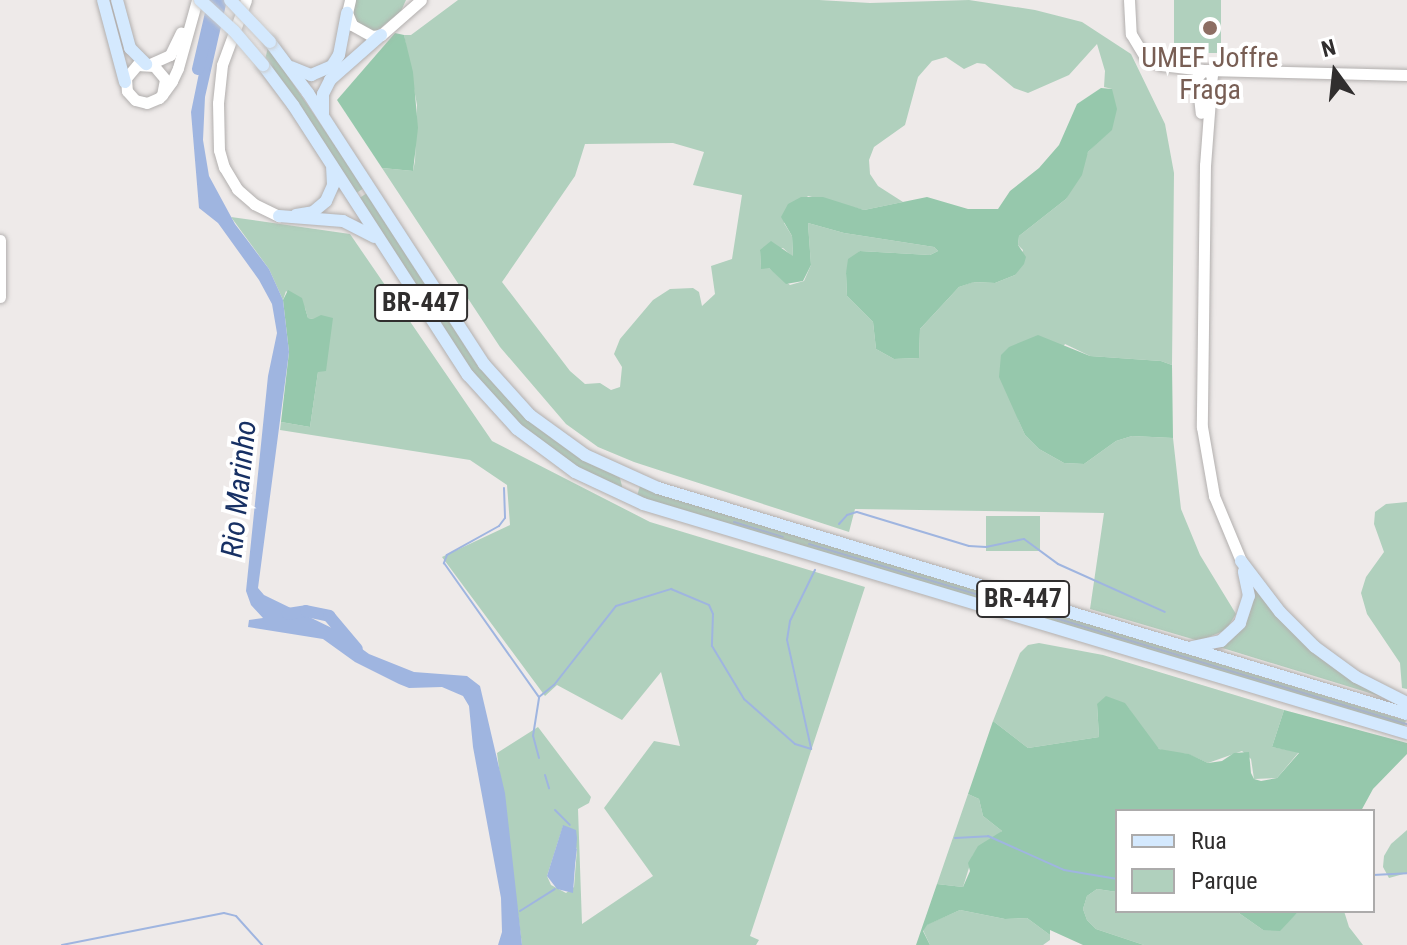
<!DOCTYPE html>
<style>
body{margin:0}
#map{position:relative;width:1407px;height:945px;overflow:hidden;background:#eeeae9;font-family:"Roboto Condensed",sans-serif}
div>[style]{position:absolute}
.green>*{inset:0;background:#b0d0bd;transform-origin:0 0}
.forest>*{inset:0;background:#96c8ac}
.water>*{inset:0;background:#9fb5e0}
.stream>*{height:2px;margin:-1px;padding:0 1px;transform-origin:1px;border-radius:1px;background:#9fb5e0}
.river>*{height:12px;margin:-6px;padding:0 6px;transform-origin:6px;border-radius:6px;background:#9fb5e0}
.roads{filter:drop-shadow(0 0 2px #b2afae) drop-shadow(0 0 2px #b2afae)}
.secondary>*{height:11px;margin:-5.5px;padding:0 5.5px;transform-origin:5.5px;border-radius:5.5px;background:#fff}
.primary>*{height:12px;margin:-6px;padding:0 6px;transform-origin:6px;border-radius:6px;background:#d4e9fe}
.bridges{filter:drop-shadow(0 0 2px #c9c9c9) drop-shadow(0 0 2px #c9c9c9)}
.primary-bridge>*{height:12px;margin:-6px;padding:0 6px;transform-origin:6px;border-radius:6px;background:#d4e9fe}
.dots>*{width:22px;height:22px;translate:-50% -50%;box-sizing:border-box;border:4px solid #fff;border-radius:50%}
span{translate:-50% -50%;white-space:nowrap;text-align:center;line-height:1.15;-webkit-text-stroke:8px #fff;paint-order:stroke}
.shield-label span{padding:2px 6px;background:#fff;border:2px solid;border-radius:6px;-webkit-text-stroke-width:0}
.shield-label{font-size:26px;color:#302e2e;font-weight:700}
.education-label{font-size:28px;color:#785e54}
.water-label{font-size:30px;color:#173064;font-style:italic}
.legend{position:absolute;left:1115px;top:809px;width:260px;height:104px;box-sizing:border-box;background:#fff;border:2px solid #acabab;margin:0;padding:10px 14px;list-style:none;font-size:24px;color:#302e2e}
.legend li{display:flex;align-items:center;gap:16px;height:40px}
.legend b{width:40px;border:2px solid #acabab}
.north{position:absolute;left:1295px;top:32px;width:80px;height:80px;-webkit-text-stroke:6px #fff;paint-order:stroke;rotate:345deg;font-size:22px;font-weight:700;line-height:32px;text-align:center;color:#302e2e}
.north::after{content:'';display:block;margin:auto;width:28px;height:36px;background:#302e2e;clip-path:polygon(50% 0,100% 100%,50% 72%,0 100%)}
</style>
<div id="map">
<div class="green">
<div style="clip-path:polygon(355px 0,406px 0,401px 11px,377px 31px,362px 31px,352px 15px)"></div>
<div style="clip-path:polygon(evenodd,458px 0,819px 0,870px 3px,969px 0,1035px 10px,1082px 22px,1131px 54px,1165px 124px,1174px 173px,1172px 365px,1161px 361px,1090px 356px,1065px 344px,1018px 419px,1025px 435px,1039px 449px,1064px 463px,1084px 464px,1116px 441px,1132px 436px,1173px 438px,1181px 509px,1200px 555px,1236px 614px,1226px 630px,1199px 641px,1090px 609px,1104px 513px,855px 509px,849px 532px,634px 462px,598px 447px,566px 424px,500px 347px,382px 168px,413px 171px,415px 161px,417px 105px,404px 35px,411px 35px,458px 0,1097px 44px,1105px 71px,1104px 87px,1112px 89px,1112px 129px,1088px 152px,1066px 199px,1019px 236px,1018px 245px,1023px 250px,1015px 275px,995px 283px,973px 282px,959px 287px,920px 329px,919px 358px,894px 359px,876px 349px,873px 322px,847px 296px,846px 273px,860px 251px,930px 255px,938px 251px,934px 247px,844px 233px,808px 223px,811px 265px,804px 281px,790px 285px,769px 268px,761px 268px,760px 250px,783px 248px,793px 257px,792px 236px,784px 223px,808px 196px,864px 210px,903px 202px,878px 186px,870px 174px,869px 160px,874px 147px,905px 125px,918px 77px,932px 61px,946px 57px,964px 69px,977px 63px,985px 64px,1014px 88px,1028px 93px,1069px 75px,1097px 44px,458px 0,673px 143px,704px 152px,693px 185px,742px 195px,732px 259px,711px 266px,715px 294px,702px 306px,699px 292px,693px 288px,670px 289px,653px 300px,620px 339px,614px 354px,622px 367px,620px 387px,611px 390px,600px 383px,585px 384px,570px 371px,502px 282px,575px 176px,585px 144px,673px 143px)"></div>
<div style="left:1174px;top:0;width:47px;height:53px"></div>
<div style="clip-path:polygon(268px 47px,364px 188px,355px 194px,265px 60px)"></div>
<div style="clip-path:polygon(367px 193px,491px 380px,554px 440px,620px 478px,623px 490px,578px 468px,520px 425px,472px 373px,358px 199px)"></div>
<div style="clip-path:polygon(evenodd,231px 217px,350px 234px,492px 441px,650px 522px,865px 587px,750px 936px,759px 940px,756px 945px,522px 945px,497px 753px,538px 727px,591px 797px,589px 803px,578px 809px,582px 924px,653px 876px,604px 808px,654px 741px,680px 746px,661px 672px,622px 720px,557px 685px,545px 696px,442px 557px,510px 525px,507px 485px,470px 460px,280px 430px,281px 422px,310px 427px,318px 372px,313px 319px,308px 318px,305px 308px,286px 291px,283px 300px,269px 269px,231px 217px,563px 826px,577px 849px,574px 887px,566px 893px,551px 885px,547px 876px,563px 826px)"></div>
<div style="left:640px;top:486px;width:405px;height:13px;rotate:17deg"></div>
<div style="clip-path:polygon(1407px 502px,1407px 689px,1402px 688px,1400px 663px,1367px 614px,1361px 593px,1366px 577px,1384px 552px,1374px 524px,1375px 512px,1386px 504px)"></div>
<div style="left:986px;top:516px;width:54px;height:35px"></div>
<div style="clip-path:polygon(1252px 582px,1313px 652px,1350px 679px,1386px 698px,1216px 646px,1229px 639px)"></div>
<div style="left:1031px;top:606px;width:392px;height:10px;rotate:17deg"></div>
<div style="clip-path:polygon(1039px 643px,1103px 655px,1284px 710px,1272px 747px,1299px 752px,1277px 778px,1254px 779px,1251px 759px,1242px 751px,1208px 763px,1188px 754px,1166px 752px,1153px 746px,1129px 709px,1097px 704px,1099px 737px,1028px 748px,993px 721px,1020px 653px,1028px 645px)"></div>
<div style="clip-path:polygon(968px 794px,979px 799px,983px 816px,1002px 831px,973px 855px,963px 887px,937px 884px)"></div>
<div style="clip-path:polygon(1407px 830px,1407px 873px,1389px 878px,1383px 867px,1384px 856px,1391px 844px)"></div>
<div style="clip-path:polygon(1097px 889px,1117px 892px,1117px 911px,1236px 911px,1263px 930px,1279px 930px,1299px 911px,1344px 911px,1349px 927px,1363px 945px,1144px 945px,1096px 929px,1087px 920px,1083px 909px,1087px 896px)"></div>
<div style="clip-path:polygon(960px 910px,1005px 919px,1027px 918px,1050px 935px,1050px 940px,1043px 945px,930px 945px,923px 930px,926px 925px)"></div>
</div>
<div class="forest">
<div style="clip-path:polygon(395px 33px,404px 35px,413px 72px,418px 128px,413px 171px,382px 168px,337px 100px)"></div>
<div style="clip-path:polygon(1101px 88px,1112px 89px,1117px 109px,1112px 130px,1088px 152px,1082px 175px,1066px 199px,1019px 236px,1018px 245px,1026px 257px,1024px 264px,1015px 275px,995px 283px,974px 282px,959px 287px,920px 329px,919px 358px,894px 359px,876px 349px,873px 322px,847px 296px,846px 273px,848px 259px,860px 251px,930px 255px,938px 251px,934px 247px,844px 233px,808px 223px,811px 265px,803px 281px,786px 284px,769px 268px,761px 269px,760px 250px,771px 241px,793px 256px,792px 236px,781px 217px,788px 204px,801px 197px,823px 197px,864px 210px,927px 197px,968px 209px,998px 209px,1010px 191px,1039px 168px,1059px 145px,1077px 104px)"></div>
<div style="clip-path:polygon(288px 290px,302px 298px,308px 318px,313px 319px,321px 315px,333px 318px,326px 371px,318px 372px,310px 427px,281px 422px,289px 352px,283px 300px)"></div>
<div style="clip-path:polygon(1038px 335px,1090px 356px,1161px 361px,1172px 365px,1173px 438px,1132px 436px,1116px 441px,1084px 464px,1064px 463px,1039px 449px,1025px 435px,999px 377px,1001px 355px,1009px 347px)"></div>
<div style="clip-path:polygon(1106px 696px,1125px 703px,1159px 749px,1189px 754px,1208px 763px,1222px 761px,1234px 753px,1249px 752px,1251px 773px,1254px 779px,1261px 781px,1277px 778px,1299px 753px,1272px 747px,1284px 710px,1407px 743px,1407px 754px,1373px 789px,1361px 811px,1117px 811px,1117px 892px,1097px 889px,1087px 896px,1083px 909px,1087px 920px,1096px 929px,1144px 945px,1083px 945px,1050px 930px,1050px 935px,1027px 918px,1005px 919px,960px 910px,927px 925px,923px 931px,930px 945px,916px 945px,937px 884px,963px 887px,970px 871px,968px 863px,978px 846px,1002px 831px,983px 816px,979px 799px,968px 794px,993px 721px,1028px 748px,1099px 737px,1097px 704px)"></div>
<div style="clip-path:polygon(1236px 911px,1299px 911px,1280px 931px,1263px 930px)"></div>
</div>
<div class="water">
<div style="clip-path:polygon(214px 0,227px 0,205px 97px,203px 140px,209px 176px,235px 224px,269px 269px,283px 300px,289px 352px,258px 588px,264px 595px,336px 630px,369px 654px,414px 672px,467px 676px,480px 686px,505px 793px,522px 945px,498px 945px,502px 932px,501px 898px,473px 747px,469px 706px,463px 696px,442px 687px,409px 688px,399px 684px,355px 662px,323px 639px,248px 627px,249px 620px,263px 618px,251px 605px,246px 591px,268px 376px,277px 333px,272px 304px,259px 280px,218px 223px,199px 208px,191px 112px)"></div>
<div style="clip-path:polygon(563px 825px,576px 830px,577px 838px,573px 893px,557px 889px,547px 876px)"></div>
</div>
<div class="stream">
<div style="left:504px;top:488px;width:30px;rotate:88deg"></div>
<div style="left:505px;top:518px;width:10px;rotate:127deg"></div>
<div style="left:499px;top:526px;width:60px;rotate:150.9deg"></div>
<div style="left:447px;top:555px;width:9px;rotate:111deg"></div>
<div style="left:444px;top:563px;width:164px;rotate:54.7deg"></div>
<div style="left:734px;top:522px;width:51px;rotate:17deg"></div>
<div style="left:839px;top:524px;width:12px;rotate:-48deg"></div>
<div style="left:847px;top:515px;width:10px;rotate:-17deg"></div>
<div style="left:857px;top:512px;width:117px;rotate:16.9deg"></div>
<div style="left:969px;top:546px;width:17px;rotate:3deg"></div>
<div style="left:986px;top:547px;width:39px;rotate:-12deg"></div>
<div style="left:1024px;top:539px;width:42px;rotate:36.3deg"></div>
<div style="left:1058px;top:564px;width:117px;rotate:24.2deg"></div>
<div style="left:809px;top:544px;width:223px;rotate:16.7deg"></div>
<div style="left:1032px;top:611px;width:392px;rotate:16.8deg"></div>
<div style="left:811px;top:748px;width:111px;rotate:-102.5deg"></div>
<div style="left:787px;top:640px;width:19px;rotate:-81deg"></div>
<div style="left:790px;top:621px;width:57px;rotate:-63.9deg"></div>
<div style="left:539px;top:758px;width:23px;rotate:-105deg"></div>
<div style="left:533px;top:736px;width:39px;rotate:-81deg"></div>
<div style="left:539px;top:697px;width:19px;rotate:-39deg"></div>
<div style="left:554px;top:685px;width:100px;rotate:-51.9deg"></div>
<div style="left:616px;top:606px;width:58px;rotate:-17.2deg"></div>
<div style="left:671px;top:589px;width:41px;rotate:22.8deg"></div>
<div style="left:709px;top:605px;width:10px;rotate:66deg"></div>
<div style="left:713px;top:614px;width:32px;rotate:92deg"></div>
<div style="left:712px;top:646px;width:62px;rotate:58.9deg"></div>
<div style="left:744px;top:699px;width:68px;rotate:41.4deg"></div>
<div style="left:795px;top:744px;width:17px;rotate:17deg"></div>
<div style="left:545px;top:775px;width:14px;rotate:73deg"></div>
<div style="left:555px;top:810px;width:21px;rotate:45deg"></div>
<div style="left:955px;top:838px;width:33px;rotate:-3deg"></div>
<div style="left:988px;top:836px;width:83px;rotate:24.1deg"></div>
<div style="left:1064px;top:870px;width:54px;rotate:9.6deg"></div>
<div style="left:573px;top:870px;width:21px;rotate:-82deg"></div>
<div style="left:1373px;top:875px;width:34px;rotate:-3deg"></div>
<div style="left:520px;top:911px;width:41px;rotate:-32.2deg"></div>
<div style="left:62px;top:945px;width:165px;rotate:-11.2deg"></div>
<div style="left:224px;top:913px;width:12px;rotate:14deg"></div>
<div style="left:236px;top:916px;width:39px;rotate:48deg"></div>
</div>
<div class="river">
<div style="left:198px;top:69px;width:71px;rotate:-76.9deg"></div>
<div style="left:288px;top:614px;width:18px;rotate:-9deg"></div>
<div style="left:306px;top:611px;width:24px;rotate:12deg"></div>
<div style="left:329px;top:616px;width:43px;rotate:49.7deg"></div>
</div>
<div class="roads">
<div class="secondary">
<div style="left:246px;top:0;width:69px;rotate:110.3deg"></div>
<div style="left:222px;top:65px;width:38px;rotate:96deg"></div>
<div style="left:218px;top:103px;width:47px;rotate:88.8deg"></div>
<div style="left:219px;top:150px;width:18px;rotate:74deg"></div>
<div style="left:224px;top:167px;width:26px;rotate:59deg"></div>
<div style="left:237px;top:189px;width:23px;rotate:41deg"></div>
<div style="left:254px;top:204px;width:28px;rotate:26deg"></div>
<div style="left:350px;top:0;width:13px;rotate:103deg"></div>
<div style="left:347px;top:13px;width:13px;rotate:67deg"></div>
<div style="left:352px;top:25px;width:23px;rotate:29deg"></div>
<div style="left:372px;top:36px;width:9px;rotate:-6deg"></div>
<div style="left:381px;top:35px;width:53px;rotate:-41.2deg"></div>
<div style="left:1129px;top:0;width:34px;rotate:87deg"></div>
<div style="left:1131px;top:34px;width:26px;rotate:59deg"></div>
<div style="left:1144px;top:56px;width:19px;rotate:28deg"></div>
<div style="left:1161px;top:65px;width:43px;rotate:6.6deg"></div>
<div style="left:150px;top:64px;width:22px;rotate:-24deg"></div>
<div style="left:170px;top:55px;width:25px;rotate:-64deg"></div>
<div style="left:1207px;top:70px;width:200px;rotate:1.4deg"></div>
<div style="left:1198px;top:84px;width:13px;rotate:9deg"></div>
<div style="left:1211px;top:86px;width:12px;rotate:-85deg"></div>
<div style="left:1212px;top:74px;width:9px;rotate:-153deg"></div>
<div style="left:1204px;top:70px;width:10px;rotate:135deg"></div>
<div style="left:1197px;top:77px;width:36px;rotate:84deg"></div>
<div style="left:1211px;top:86px;width:79px;rotate:94.3deg"></div>
<div style="left:1205px;top:165px;width:262px;rotate:90.7deg"></div>
<div style="left:1202px;top:427px;width:70px;rotate:80.1deg"></div>
<div style="left:1214px;top:496px;width:70px;rotate:67.4deg"></div>
<div style="left:162px;top:95px;width:16px;rotate:-79deg"></div>
<div style="left:165px;top:79px;width:17px;rotate:-130deg"></div>
<div style="left:154px;top:66px;width:17px;rotate:-177deg"></div>
<div style="left:137px;top:65px;width:17px;rotate:130deg"></div>
<div style="left:126px;top:78px;width:13px;rotate:86deg"></div>
<div style="left:127px;top:91px;width:12px;rotate:48deg"></div>
<div style="left:135px;top:100px;width:12px;rotate:14deg"></div>
<div style="left:147px;top:103px;width:13px;rotate:-23deg"></div>
<div style="left:159px;top:98px;width:4px;rotate:-45deg"></div>
<div style="left:162px;top:95px;width:17px;rotate:-54deg"></div>
<div style="left:172px;top:81px;width:14px;rotate:-65deg"></div>
<div style="left:178px;top:68px;width:71px;rotate:-74.4deg"></div>
<div style="left:0;top:240px;width:57px;rotate:90deg"></div>
</div>
<div class="primary">
<div style="left:103px;top:0;width:85px;rotate:75deg"></div>
<div style="left:117px;top:0;width:50px;rotate:74.8deg"></div>
<div style="left:130px;top:48px;width:23px;rotate:45deg"></div>
<div style="left:270px;top:42px;width:64px;rotate:53.3deg"></div>
<div style="left:308px;top:93px;width:323px;rotate:57deg"></div>
<div style="left:484px;top:364px;width:69px;rotate:48deg"></div>
<div style="left:530px;top:415px;width:68px;rotate:36deg"></div>
<div style="left:585px;top:455px;width:80px;rotate:24.3deg"></div>
<div style="left:658px;top:488px;width:782px;rotate:16.79deg"></div>
<div style="left:263px;top:65px;width:50px;rotate:53.1deg"></div>
<div style="left:293px;top:105px;width:322px;rotate:57.1deg"></div>
<div style="left:468px;top:375px;width:73px;rotate:47.8deg"></div>
<div style="left:517px;top:429px;width:72px;rotate:36.6deg"></div>
<div style="left:575px;top:472px;width:75px;rotate:25.2deg"></div>
<div style="left:643px;top:504px;width:798px;rotate:16.69deg"></div>
<div style="left:291px;top:67px;width:22px;rotate:22deg"></div>
<div style="left:311px;top:75px;width:23px;rotate:-23deg"></div>
<div style="left:332px;top:66px;width:13px;rotate:-58deg"></div>
<div style="left:339px;top:55px;width:43px;rotate:-79.2deg"></div>
<div style="left:323px;top:114px;width:20px;rotate:-90deg"></div>
<div style="left:323px;top:94px;width:16px;rotate:-63deg"></div>
<div style="left:330px;top:80px;width:68px;rotate:-41.4deg"></div>
<div style="left:296px;top:215px;width:17px;rotate:-10deg"></div>
<div style="left:313px;top:212px;width:17px;rotate:-40deg"></div>
<div style="left:326px;top:201px;width:17px;rotate:-66deg"></div>
<div style="left:333px;top:185px;width:17px;rotate:-93deg"></div>
<div style="left:279px;top:216px;width:64px;rotate:4.5deg"></div>
<div style="left:343px;top:221px;width:35px;rotate:27deg"></div>
<div style="left:1241px;top:561px;width:64px;rotate:52.6deg"></div>
<div style="left:1280px;top:612px;width:49px;rotate:45deg"></div>
<div style="left:1315px;top:647px;width:51px;rotate:36.2deg"></div>
<div style="left:1356px;top:677px;width:57px;rotate:27deg"></div>
<div style="left:1192px;top:647px;width:30px;rotate:-12deg"></div>
<div style="left:1221px;top:641px;width:26px;rotate:-43deg"></div>
<div style="left:1240px;top:623px;width:28px;rotate:-72deg"></div>
<div style="left:1249px;top:596px;width:25px;rotate:-102deg"></div>
</div>
</div>
<div class="bridges">
<div class="primary-bridge">
<div style="left:200px;top:0;width:46px;rotate:42.4deg"></div>
<div style="left:234px;top:31px;width:45px;rotate:49.5deg"></div>
<div style="left:230px;top:0;width:58px;rotate:46.4deg"></div>
</div>
</div>
<div class="dots">
<div style="left:1210px;top:28px;background:#8d6e63"></div>
</div>
<div class="shield-label">
<span style="left:421px;top:303px">BR-447</span>
<span style="left:1023px;top:599px">BR-447</span>
</div>
<div class="education-label">
<span style="left:1210px;top:74px">UMEF Joffre<br>Fraga</span>
</div>
<div class="water-label">
<span style="left:239px;top:489px;rotate:-84deg">Rio Marinho</span>
</div>
<ul class="legend">
<li><b style="height:10px;background:#d4e9fe"></b>Rua</li>
<li><b style="height:22px;background:#b0d0bd"></b>Parque</li>
</ul>
<div class="north">N</div>
</div>
